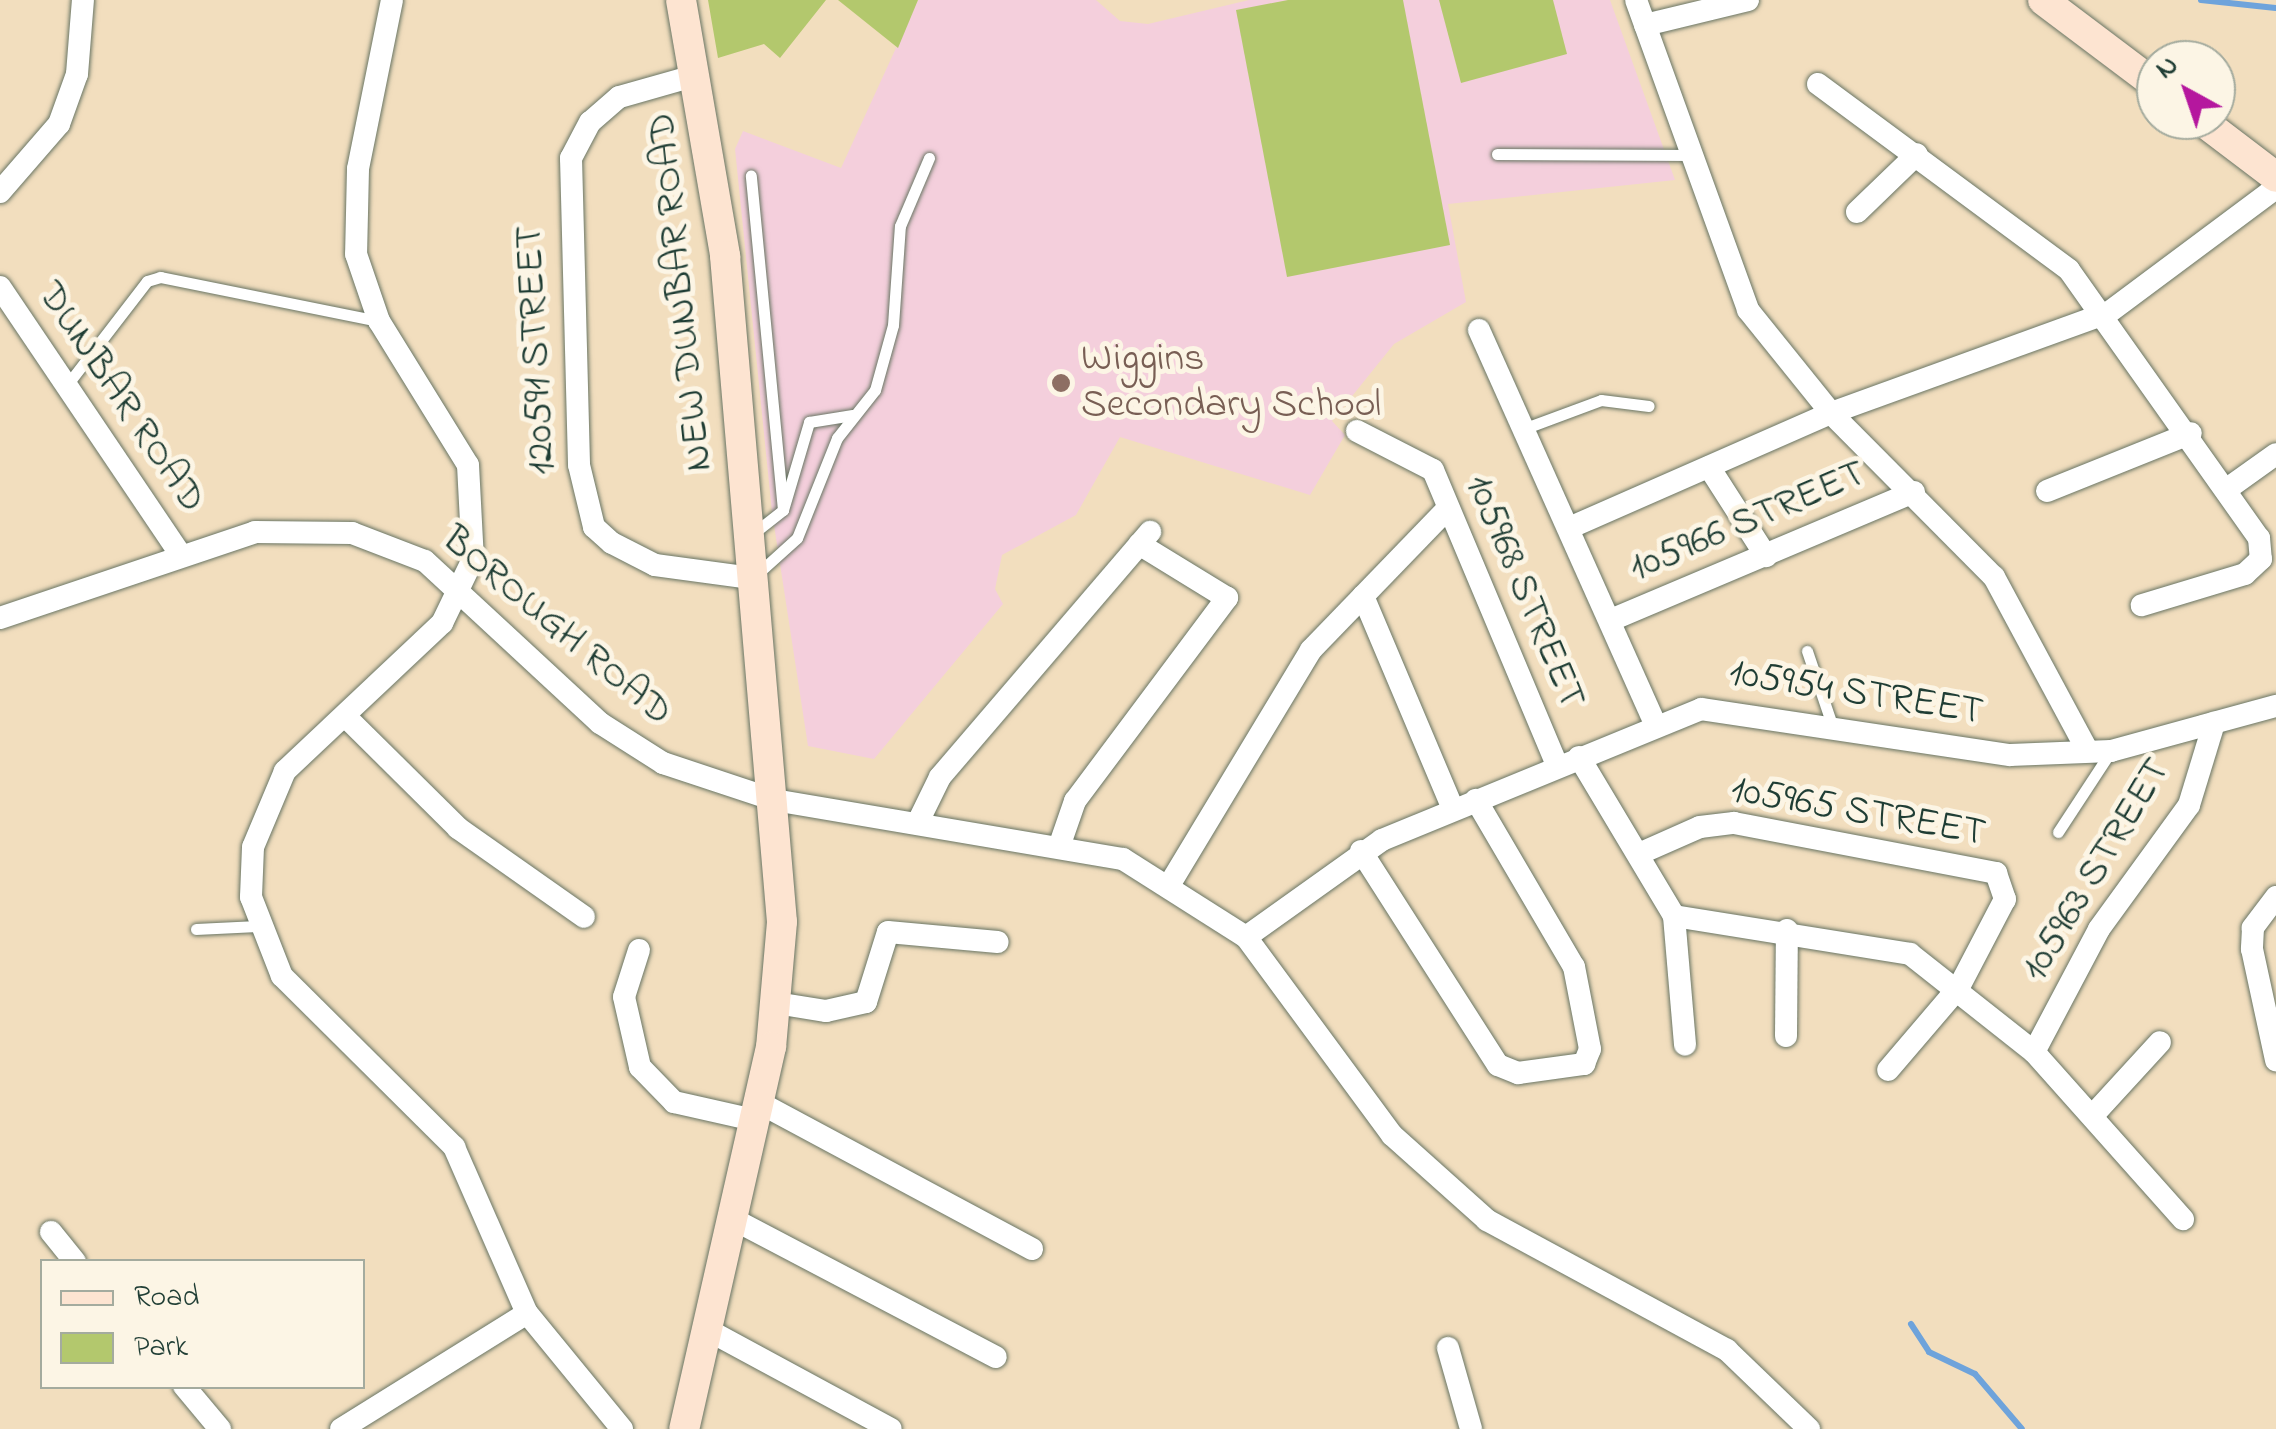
<!DOCTYPE html>
<style>
body{margin:0}
#map{position:relative;width:2276px;height:1429px;overflow:hidden;background:#f2debe;font-family:"Indie Flower",sans-serif}
div>[style]{position:absolute}
.built>*{inset:0;background:#f4cfdc}
.green>*{inset:0;background:#b3c86d}
.stream>*{height:6px;margin:-3px;padding:0 3px;transform-origin:3px;border-radius:3px;background:#6ea3db}
.roads{filter:drop-shadow(0 0 2px #697564) drop-shadow(0 0 2px #697564)}
.lane>*{height:11px;margin:-5.5px;padding:0 5.5px;transform-origin:5.5px;border-radius:5.5px;background:#fff}
.street>*{height:22px;margin:-11px;padding:0 11px;transform-origin:11px;border-radius:11px;background:#fff}
.secondary>*{height:30px;margin:-15px;padding:0 15px;transform-origin:15px;border-radius:15px;background:#fde4d1}
.dots>*{width:28px;height:28px;translate:-50% -50%;box-sizing:border-box;border:5px solid #fcf5e5;border-radius:50%}
span{translate:-50% -50%;white-space:nowrap;text-align:center;line-height:1.15;-webkit-text-stroke:10px #fcf5e5;paint-order:stroke}
.street-label{font-size:40px;color:#1f3d34}
.education-label{font-size:40px;color:#785e54}
.left{translate:0 -50%;text-align:left}
.legend{position:absolute;left:40px;top:1259px;width:325px;height:130px;box-sizing:border-box;background:#fcf5e5;border:2px solid #a4ab9e;margin:0;padding:12px 18px;list-style:none;font-size:30px;color:#1f3d34}
.legend li{display:flex;align-items:center;gap:20px;height:50px}
.legend b{width:50px;border:2px solid #a4ab9e}
.north{position:absolute;left:2136px;top:40px;width:100px;height:100px;box-sizing:border-box;background:#fcf5e5;border:2px solid #a4ab9e;border-radius:50%;rotate:320deg;font-size:28px;font-weight:700;line-height:40px;text-align:center;color:#1f3d34}
.north::after{content:'';display:block;margin:auto;width:35px;height:45px;background:#b5179e;clip-path:polygon(50% 0,100% 100%,50% 72%,0 100%)}
</style>
<div id="map">
<div class="built">
<div style="clip-path:polygon(918px 0,1096px 0,1120px 21px,1148px 24px,1249px 0,1610px 0,1675px 180px,1448px 204px,1466px 302px,1394px 344px,1332px 421px,1345px 435px,1310px 495px,1120px 437px,1076px 515px,1002px 555px,995px 589px,1003px 604px,874px 759px,808px 746px,772px 512px,735px 149px,743px 131px,841px 168px)"></div>
</div>
<div class="green">
<div style="clip-path:polygon(708px 0,826px 0,780px 58px,764px 44px,718px 58px)"></div>
<div style="clip-path:polygon(838px 0,918px 0,898px 48px)"></div>
<div style="clip-path:polygon(1288px 0,1403px 0,1450px 245px,1287px 277px,1236px 10px)"></div>
<div style="clip-path:polygon(1439px 0,1553px 0,1567px 54px,1461px 83px)"></div>
</div>
<div class="stream">
<div style="left:2201px;top:0;width:75px;rotate:6.1deg"></div>
<div style="left:1911px;top:1324px;width:33px;rotate:57deg"></div>
<div style="left:1929px;top:1352px;width:51px;rotate:25.6deg"></div>
<div style="left:1975px;top:1374px;width:72px;rotate:49.5deg"></div>
</div>
<div class="roads">
<div class="lane">
<div style="left:1497px;top:154px;width:191px;rotate:0.3deg"></div>
<div style="left:67px;top:385px;width:131px;rotate:-52.4deg"></div>
<div style="left:147px;top:281px;width:14px;rotate:-17deg"></div>
<div style="left:160px;top:277px;width:223px;rotate:11.4deg"></div>
<div style="left:1523px;top:429px;width:83px;rotate:-20.4deg"></div>
<div style="left:1601px;top:400px;width:48px;rotate:7.1deg"></div>
<div style="left:783px;top:510px;width:92px;rotate:-73.5deg"></div>
<div style="left:809px;top:422px;width:44px;rotate:-9.2deg"></div>
<div style="left:750px;top:536px;width:42px;rotate:-38.2deg"></div>
<div style="left:783px;top:510px;width:336px;rotate:-95.5deg"></div>
<div style="left:756px;top:575px;width:55px;rotate:-42.1deg"></div>
<div style="left:797px;top:538px;width:108px;rotate:-68.2deg"></div>
<div style="left:837px;top:438px;width:61px;rotate:-51.6deg"></div>
<div style="left:875px;top:390px;width:67px;rotate:-74.5deg"></div>
<div style="left:893px;top:325px;width:99px;rotate:-86deg"></div>
<div style="left:900px;top:226px;width:74px;rotate:-66.9deg"></div>
<div style="left:1807px;top:651px;width:78px;rotate:71.3deg"></div>
<div style="left:2058px;top:832px;width:97px;rotate:-56.8deg"></div>
<div style="left:196px;top:929px;width:61px;rotate:-2.8deg"></div>
</div>
<div class="street">
<div style="left:392px;top:0;width:172px;rotate:101.4deg"></div>
<div style="left:358px;top:169px;width:85px;rotate:91.3deg"></div>
<div style="left:356px;top:254px;width:71px;rotate:71.1deg"></div>
<div style="left:379px;top:321px;width:169px;rotate:58.3deg"></div>
<div style="left:468px;top:465px;width:94px;rotate:87deg"></div>
<div style="left:473px;top:559px;width:71px;rotate:115.8deg"></div>
<div style="left:442px;top:623px;width:216px;rotate:136.7deg"></div>
<div style="left:285px;top:771px;width:82px;rotate:112.8deg"></div>
<div style="left:253px;top:847px;width:50px;rotate:92.3deg"></div>
<div style="left:251px;top:897px;width:85px;rotate:68.6deg"></div>
<div style="left:282px;top:976px;width:243px;rotate:44.8deg"></div>
<div style="left:454px;top:1147px;width:181px;rotate:66.3deg"></div>
<div style="left:527px;top:1313px;width:150px;rotate:50.7deg"></div>
<div style="left:1636px;top:0;width:330px;rotate:70.1deg"></div>
<div style="left:1748px;top:310px;width:132px;rotate:51.1deg"></div>
<div style="left:1831px;top:413px;width:231px;rotate:45.2deg"></div>
<div style="left:1994px;top:577px;width:196px;rotate:61.7deg"></div>
<div style="left:1645px;top:25px;width:106px;rotate:-13.6deg"></div>
<div style="left:697px;top:75px;width:81px;rotate:164.2deg"></div>
<div style="left:619px;top:97px;width:38px;rotate:139deg"></div>
<div style="left:590px;top:122px;width:41px;rotate:117.8deg"></div>
<div style="left:571px;top:158px;width:307px;rotate:88.5deg"></div>
<div style="left:579px;top:465px;width:64px;rotate:76.4deg"></div>
<div style="left:594px;top:527px;width:24px;rotate:42deg"></div>
<div style="left:612px;top:543px;width:48px;rotate:27.1deg"></div>
<div style="left:655px;top:565px;width:97px;rotate:7.7deg"></div>
<div style="left:1818px;top:84px;width:312px;rotate:36.5deg"></div>
<div style="left:2069px;top:270px;width:329px;rotate:54.7deg"></div>
<div style="left:2259px;top:538px;width:21px;rotate:85deg"></div>
<div style="left:2261px;top:559px;width:22px;rotate:137deg"></div>
<div style="left:2245px;top:574px;width:108px;rotate:163.2deg"></div>
<div style="left:0;top:192px;width:90px;rotate:-49.1deg"></div>
<div style="left:59px;top:124px;width:53px;rotate:-70.2deg"></div>
<div style="left:77px;top:74px;width:74px;rotate:-85.4deg"></div>
<div style="left:1857px;top:212px;width:83px;rotate:-44deg"></div>
<div style="left:0;top:287px;width:318px;rotate:56deg"></div>
<div style="left:1479px;top:330px;width:429px;rotate:65.9deg"></div>
<div style="left:1357px;top:431px;width:85px;rotate:27.2deg"></div>
<div style="left:1433px;top:470px;width:320px;rotate:67.2deg"></div>
<div style="left:1709px;top:467px;width:106px;rotate:57.4deg"></div>
<div style="left:2227px;top:489px;width:60px;rotate:-35.5deg"></div>
<div style="left:2047px;top:491px;width:155px;rotate:-21.9deg"></div>
<div style="left:1569px;top:528px;width:286px;rotate:-23.7deg"></div>
<div style="left:1831px;top:413px;width:294px;rotate:-19.9deg"></div>
<div style="left:2108px;top:313px;width:209px;rotate:-36.7deg"></div>
<div style="left:1363px;top:596px;width:231px;rotate:67.1deg"></div>
<div style="left:0;top:618px;width:269px;rotate:-18.6deg"></div>
<div style="left:255px;top:532px;width:97px;rotate:0.6deg"></div>
<div style="left:352px;top:533px;width:78px;rotate:21deg"></div>
<div style="left:425px;top:561px;width:238px;rotate:42.8deg"></div>
<div style="left:600px;top:723px;width:75px;rotate:32.4deg"></div>
<div style="left:663px;top:763px;width:117px;rotate:18.4deg"></div>
<div style="left:774px;top:800px;width:354px;rotate:9.6deg"></div>
<div style="left:1123px;top:859px;width:146px;rotate:32.4deg"></div>
<div style="left:1611px;top:620px;width:329px;rotate:-22.9deg"></div>
<div style="left:345px;top:716px;width:159px;rotate:44.7deg"></div>
<div style="left:458px;top:828px;width:154px;rotate:35.2deg"></div>
<div style="left:1579px;top:757px;width:185px;rotate:59.1deg"></div>
<div style="left:1674px;top:916px;width:129px;rotate:85.1deg"></div>
<div style="left:918px;top:822px;width:50px;rotate:-63.9deg"></div>
<div style="left:940px;top:777px;width:323px;rotate:-49.4deg"></div>
<div style="left:1059px;top:847px;width:49px;rotate:-70.8deg"></div>
<div style="left:1075px;top:801px;width:254px;rotate:-53.2deg"></div>
<div style="left:1227px;top:598px;width:103px;rotate:-148.5deg"></div>
<div style="left:1361px;top:851px;width:254px;rotate:57.4deg"></div>
<div style="left:1498px;top:1065px;width:22px;rotate:22deg"></div>
<div style="left:1518px;top:1073px;width:67px;rotate:-7.8deg"></div>
<div style="left:1584px;top:1064px;width:16px;rotate:-68deg"></div>
<div style="left:1590px;top:1049px;width:84px;rotate:-101deg"></div>
<div style="left:1574px;top:967px;width:194px;rotate:-120.4deg"></div>
<div style="left:1641px;top:853px;width:64px;rotate:-23.8deg"></div>
<div style="left:1700px;top:827px;width:34px;rotate:-7deg"></div>
<div style="left:1734px;top:823px;width:267px;rotate:10.8deg"></div>
<div style="left:1996px;top:873px;width:28px;rotate:71deg"></div>
<div style="left:2005px;top:899px;width:99px;rotate:117.6deg"></div>
<div style="left:1959px;top:987px;width:109px;rotate:130.5deg"></div>
<div style="left:1168px;top:887px;width:277px;rotate:-58.9deg"></div>
<div style="left:1311px;top:650px;width:196px;rotate:-46deg"></div>
<div style="left:2276px;top:897px;width:39px;rotate:127deg"></div>
<div style="left:2253px;top:928px;width:21px;rotate:93deg"></div>
<div style="left:2252px;top:949px;width:114px;rotate:77.8deg"></div>
<div style="left:1674px;top:916px;width:239px;rotate:9.1deg"></div>
<div style="left:1910px;top:954px;width:158px;rotate:38.3deg"></div>
<div style="left:2034px;top:1052px;width:224px;rotate:48.3deg"></div>
<div style="left:639px;top:950px;width:49px;rotate:107.7deg"></div>
<div style="left:624px;top:997px;width:72px;rotate:77.1deg"></div>
<div style="left:640px;top:1067px;width:49px;rotate:45.8deg"></div>
<div style="left:674px;top:1102px;width:82px;rotate:12.7deg"></div>
<div style="left:776px;top:1003px;width:51px;rotate:9.1deg"></div>
<div style="left:826px;top:1011px;width:41px;rotate:-12.7deg"></div>
<div style="left:866px;top:1002px;width:73px;rotate:-72.6deg"></div>
<div style="left:888px;top:932px;width:110px;rotate:5.2deg"></div>
<div style="left:1786px;top:1036px;width:106px;rotate:-89.5deg"></div>
<div style="left:2034px;top:1052px;width:139px;rotate:-62.1deg"></div>
<div style="left:2099px;top:929px;width:153px;rotate:-54deg"></div>
<div style="left:2189px;top:805px;width:86px;rotate:-73deg"></div>
<div style="left:758px;top:1102px;width:311px;rotate:28.2deg"></div>
<div style="left:2095px;top:1113px;width:96px;rotate:-47.5deg"></div>
<div style="left:731px;top:1218px;width:299px;rotate:27.7deg"></div>
<div style="left:51px;top:1232px;width:38px;rotate:51deg"></div>
<div style="left:706px;top:1329px;width:210px;rotate:28.4deg"></div>
<div style="left:1448px;top:1348px;width:84px;rotate:74.1deg"></div>
<div style="left:184px;top:1386px;width:56px;rotate:50.1deg"></div>
<div style="left:341px;top:1429px;width:219px;rotate:-31.9deg"></div>
<div style="left:1809px;top:1429px;width:114px;rotate:-136.1deg"></div>
<div style="left:1727px;top:1350px;width:273px;rotate:-151.6deg"></div>
<div style="left:1487px;top:1220px;width:127px;rotate:-138.2deg"></div>
<div style="left:1392px;top:1135px;width:246px;rotate:-126.4deg"></div>
<div style="left:1246px;top:937px;width:167px;rotate:-35.5deg"></div>
<div style="left:1382px;top:840px;width:345px;rotate:-22.3deg"></div>
<div style="left:1701px;top:709px;width:312px;rotate:8.5deg"></div>
<div style="left:2010px;top:755px;width:101px;rotate:-2.3deg"></div>
<div style="left:2111px;top:751px;width:171px;rotate:-15.3deg"></div>
</div>
<div class="secondary">
<div style="left:681px;top:0;width:260px;rotate:80.2deg"></div>
<div style="left:725px;top:256px;width:668px;rotate:85.11deg"></div>
<div style="left:782px;top:922px;width:125px;rotate:95deg"></div>
<div style="left:771px;top:1047px;width:392px;rotate:102.8deg"></div>
<div style="left:2043px;top:0;width:141px;rotate:37deg"></div>
<div style="left:2201px;top:120px;width:94px;rotate:37.2deg"></div>
</div>
</div>
<div class="dots">
<div style="left:1061px;top:383px;background:#8d6e63"></div>
</div>
<div class="street-label">
<span style="left:682px;top:292px;rotate:-96deg">NEW DUNBAR ROAD</span>
<span style="left:537px;top:350px;rotate:-93deg">120591 STREET</span>
<span style="left:120px;top:398px;rotate:56deg">DUNBAR ROAD</span>
<span style="left:1748px;top:522px;rotate:-23deg">105966 STREET</span>
<span style="left:1524px;top:592px;rotate:67deg">105968 STREET</span>
<span style="left:556px;top:627px;rotate:40deg">BOROUGH ROAD</span>
<span style="left:1856px;top:694px;rotate:9deg">105954 STREET</span>
<span style="left:1858px;top:813px;rotate:10deg">105965 STREET</span>
<span style="left:2097px;top:870px;rotate:-59deg">105963 STREET</span>
</div>
<div class="education-label">
<span class="left" style="left:1081px;top:383px">Wiggins<br>Secondary School</span>
</div>
<ul class="legend">
<li><b style="height:12px;background:#fde4d1"></b>Road</li>
<li><b style="height:28px;background:#b3c86d"></b>Park</li>
</ul>
<div class="north">N</div>
</div>
